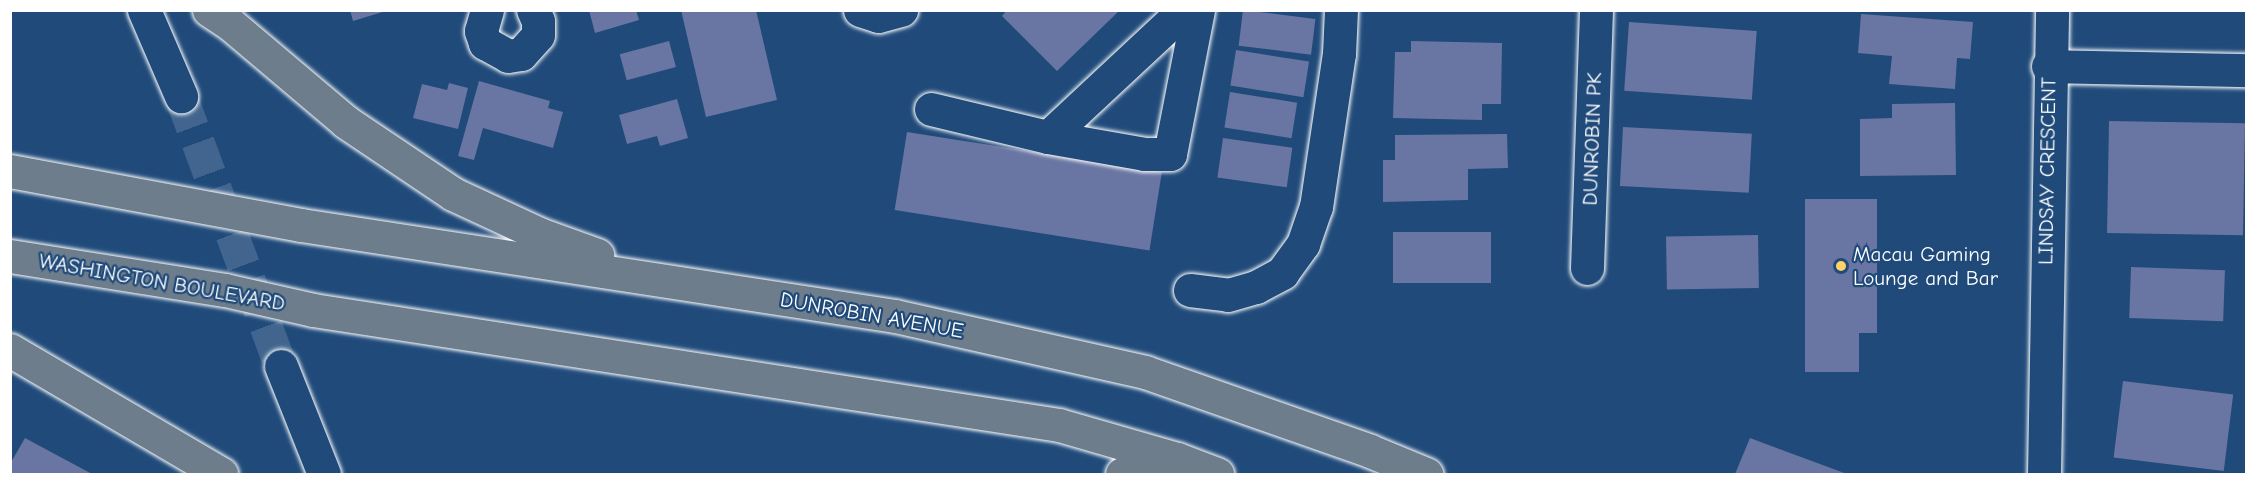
<!DOCTYPE html>
<style>
body{margin:0}
#map{position:relative;width:2257px;height:485px;overflow:hidden;background:#1f4a7a;font-family:"Comic Neue",sans-serif}
div>[style]{position:absolute}
.building>*{inset:0;background:#6975a2;transform-origin:0 0}
.secondary-tunnel>*{height:33px;margin-top:-16.5px;transform-origin:0;background:repeating-linear-gradient(90deg,#41658e 0 33px,transparent 0 49px)}
.roads{filter:drop-shadow(0 0 2px #fff) drop-shadow(0 0 2px #fff)}
.street>*{height:33px;margin:-16.5px;padding:0 16.5px;transform-origin:16.5px;border-radius:16.5px;background:#1f4a7a}
.secondary>*{height:33px;margin:-16.5px;padding:0 16.5px;transform-origin:16.5px;border-radius:16.5px;background:#1f4a7a}
.highway>*{height:33px;margin:-16.5px;padding:0 16.5px;transform-origin:16.5px;border-radius:16.5px;background:#6d7d8c}
.dots>*{width:16px;height:16px;translate:-50% -50%;box-sizing:border-box;border:3px solid #1f4a7a;border-radius:50%}
span{translate:-50% -50%;white-space:nowrap;text-align:center;line-height:1.15;-webkit-text-stroke:4.5px #1f4a7a;paint-order:stroke}
.street-label{font-size:21px;color:#fff}
.poi-label{font-size:21px;color:#fff}
.left{translate:0 -50%;text-align:left}
.frame{position:absolute;inset:0;border:12px solid #fff;pointer-events:none}
</style>
<div id="map">
<div class="building">
<div style="clip-path:polygon(350px 10px,385px 10px,386px 11px,353px 21px)"></div>
<div style="clip-path:polygon(589px 10px,636px 10px,639px 20px,595px 33px)"></div>
<div style="clip-path:polygon(681px 10px,756px 10px,777px 100px,706px 117px)"></div>
<div style="clip-path:polygon(1007px 10px,1120px 10px,1057px 71px,1002px 16px)"></div>
<div style="left:1243px;top:10px;width:73px;height:36px;rotate:7deg"></div>
<div style="clip-path:polygon(1861px 14px,1973px 22px,1970px 59px,1957px 58px,1955px 89px,1889px 84px,1892px 56px,1858px 53px)"></div>
<div style="left:1629px;top:22px;width:128px;height:69px;rotate:4deg"></div>
<div style="left:669px;top:41px;width:27px;height:51px;rotate:75deg"></div>
<div style="clip-path:polygon(1411px 41px,1502px 43px,1501px 104px,1482px 104px,1482px 120px,1393px 118px,1395px 52px,1411px 52px)"></div>
<div style="left:1236px;top:50px;width:74px;height:36px;rotate:9deg"></div>
<div style="clip-path:polygon(479px 81px,550px 101px,548px 108px,563px 112px,553px 148px,483px 128px,474px 160px,458px 156px)"></div>
<div style="clip-path:polygon(449px 83px,468px 88px,458px 129px,413px 118px,422px 84px,447px 90px)"></div>
<div style="left:1230px;top:92px;width:68px;height:36px;rotate:9deg"></div>
<div style="clip-path:polygon(677px 99px,688px 138px,660px 146px,657px 136px,627px 144px,619px 115px)"></div>
<div style="clip-path:polygon(1955px 103px,1956px 175px,1860px 176px,1860px 119px,1892px 118px,1892px 104px)"></div>
<div style="left:2109px;top:121px;width:136px;height:112px;rotate:1deg"></div>
<div style="left:1623px;top:127px;width:129px;height:59px;rotate:3deg"></div>
<div style="left:907px;top:132px;width:258px;height:79px;rotate:9deg"></div>
<div style="clip-path:polygon(1507px 134px,1508px 168px,1468px 169px,1468px 200px,1383px 202px,1383px 160px,1395px 160px,1395px 135px)"></div>
<div style="left:1223px;top:138px;width:70px;height:40px;rotate:8deg"></div>
<div style="clip-path:polygon(1805px 199px,1877px 199px,1877px 333px,1859px 333px,1859px 372px,1805px 372px)"></div>
<div style="left:1393px;top:232px;width:98px;height:51px"></div>
<div style="left:1758px;top:235px;width:53px;height:92px;rotate:89deg"></div>
<div style="left:2131px;top:267px;width:94px;height:51px;rotate:2deg"></div>
<div style="left:2123px;top:381px;width:111px;height:77px;rotate:7deg"></div>
<div style="clip-path:polygon(25px 438px,92px 474px,10px 474px,10px 464px)"></div>
<div style="clip-path:polygon(1750px 438px,1847px 474px,1735px 474px)"></div>
</div>
<div class="secondary-tunnel">
<div style="left:181px;top:96px;width:288px;rotate:69.7deg"></div>
</div>
<div class="roads">
<div class="street">
<div style="left:487px;top:10px;width:22px;rotate:106deg"></div>
<div style="left:481px;top:31px;width:13px;rotate:72deg"></div>
<div style="left:485px;top:43px;width:26px;rotate:29deg"></div>
<div style="left:508px;top:56px;width:13px;rotate:-9deg"></div>
<div style="left:521px;top:54px;width:25px;rotate:-48deg"></div>
<div style="left:538px;top:35px;width:14px;rotate:-90deg"></div>
<div style="left:538px;top:21px;width:12px;rotate:-114deg"></div>
<div style="left:860px;top:10px;width:19px;rotate:18deg"></div>
<div style="left:878px;top:16px;width:24px;rotate:-15deg"></div>
<div style="left:2048px;top:66px;width:198px;rotate:1.2deg"></div>
<div style="left:931px;top:109px;width:120px;rotate:13.5deg"></div>
<div style="left:1048px;top:137px;width:97px;rotate:10deg"></div>
<div style="left:1144px;top:154px;width:26px"></div>
<div style="left:1170px;top:154px;width:147px;rotate:-79deg"></div>
<div style="left:1048px;top:137px;width:186px;rotate:-43deg"></div>
<div style="left:1587px;top:268px;width:258px;rotate:-88deg"></div>
<div style="left:1190px;top:290px;width:38px;rotate:7deg"></div>
<div style="left:1228px;top:295px;width:29px;rotate:-16deg"></div>
<div style="left:1256px;top:287px;width:30px;rotate:-28deg"></div>
<div style="left:1282px;top:273px;width:36px;rotate:-54deg"></div>
<div style="left:1303px;top:244px;width:39px;rotate:-71deg"></div>
<div style="left:1316px;top:207px;width:155px;rotate:-81.5deg"></div>
<div style="left:1339px;top:54px;width:44px;rotate:-87.4deg"></div>
</div>
<div class="secondary">
<div style="left:144px;top:10px;width:94px;rotate:66.7deg"></div>
<div style="left:281px;top:366px;width:116px;rotate:68.3deg"></div>
<div style="left:2044px;top:474px;width:464px;rotate:-89deg"></div>
</div>
<div class="highway">
<div style="left:209px;top:10px;width:24px;rotate:33deg"></div>
<div style="left:229px;top:23px;width:153px;rotate:40.2deg"></div>
<div style="left:346px;top:122px;width:129px;rotate:33.9deg"></div>
<div style="left:453px;top:194px;width:95px;rotate:24.9deg"></div>
<div style="left:539px;top:234px;width:62px;rotate:19.9deg"></div>
<div style="left:10px;top:171px;width:296px;rotate:10.5deg"></div>
<div style="left:301px;top:225px;width:601px;rotate:8.71deg"></div>
<div style="left:895px;top:316px;width:256px;rotate:12.6deg"></div>
<div style="left:1145px;top:372px;width:238px;rotate:19.3deg"></div>
<div style="left:1370px;top:451px;width:61px;rotate:22.3deg"></div>
<div style="left:10px;top:256px;width:218px;rotate:9deg"></div>
<div style="left:225px;top:290px;width:90px;rotate:12.8deg"></div>
<div style="left:313px;top:310px;width:755px;rotate:8.76deg"></div>
<div style="left:1059px;top:425px;width:123px;rotate:16.1deg"></div>
<div style="left:1177px;top:459px;width:43px;rotate:20.6deg"></div>
<div style="left:10px;top:350px;width:245px;rotate:30.4deg"></div>
<div style="left:1122px;top:474px;width:57px;rotate:-15.3deg"></div>
</div>
</div>
<div class="dots">
<div style="left:1841px;top:266px;background:#ffd166"></div>
</div>
<div class="street-label">
<span style="left:1592px;top:139px;rotate:-88deg">DUNROBIN PK</span>
<span style="left:2047px;top:171px;rotate:-89deg">LINDSAY CRESCENT</span>
<span style="left:162px;top:282px;rotate:10deg">WASHINGTON BOULEVARD</span>
<span style="left:872px;top:315px;rotate:10deg">DUNROBIN AVENUE</span>
</div>
<div class="poi-label">
<span class="left" style="left:1853px;top:266px">Macau Gaming<br>Lounge and Bar</span>
</div>
<div class="frame"></div>
</div>
